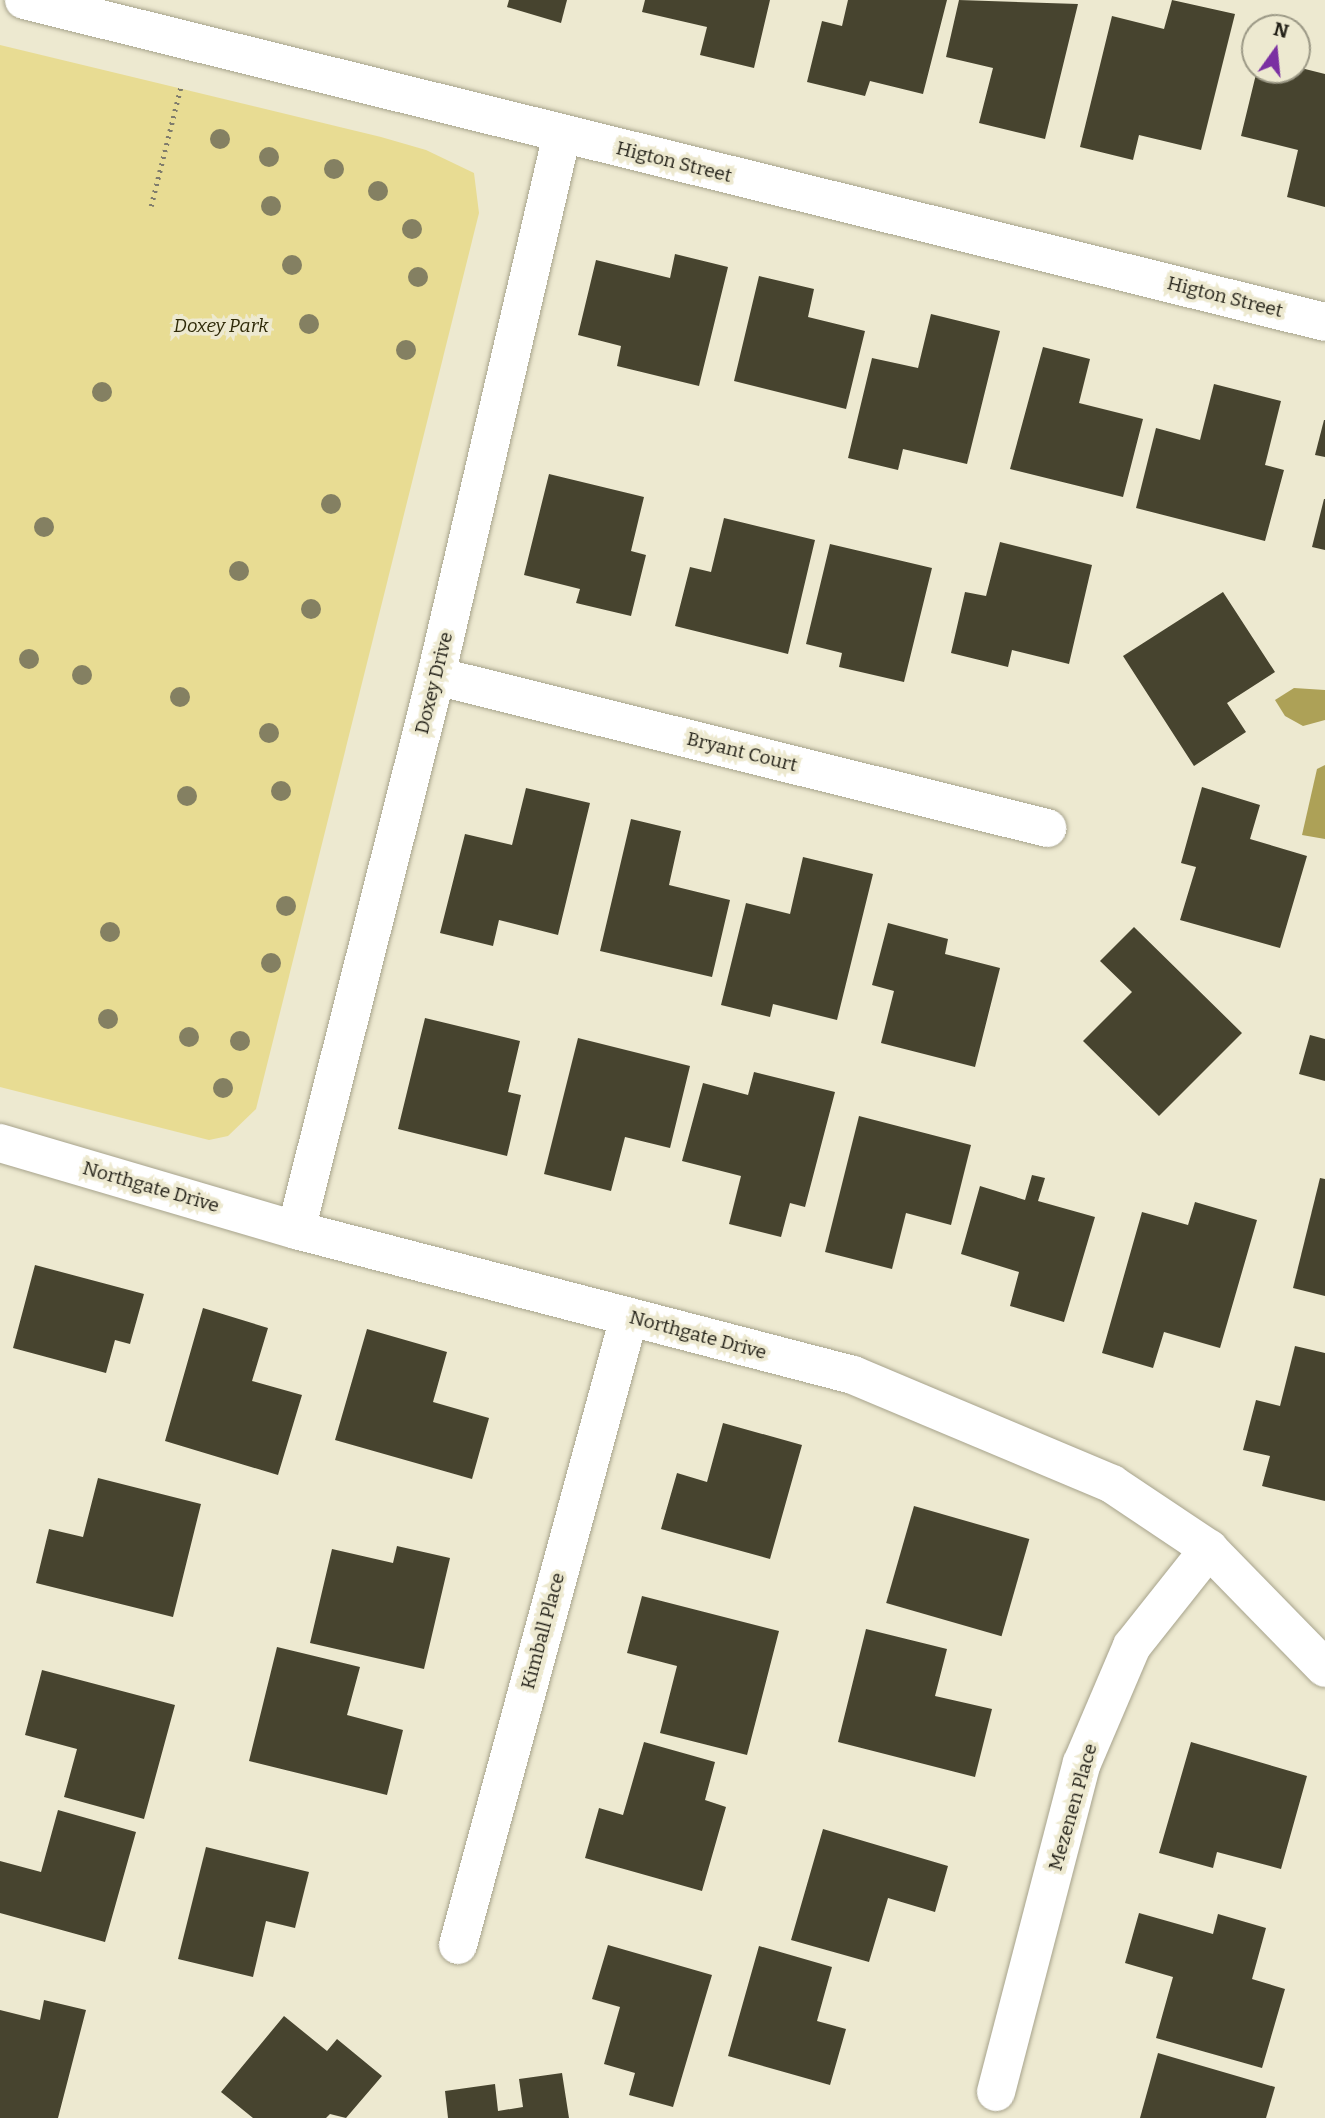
<!DOCTYPE html>
<style>
body{margin:0}
#map{position:relative;width:1325px;height:2118px;overflow:hidden;background:#ede9d0;font-family:Bitter,serif}
div>[style]{position:absolute}
.green>*{inset:0;background:#e8dc93}
.water>*{inset:0;background:#ada157}
.building>*{inset:0;background:#47442f;transform-origin:0 0}
.path>*{height:4.5px;margin-top:-2.25px;transform-origin:0;background:repeating-linear-gradient(90deg,#7f7c6c 0 2px,transparent 0 7px)}
.roads{filter:drop-shadow(0 0 2px #a7a38c) drop-shadow(0 0 2px #a7a38c)}
.street>*{height:38px;margin:-19px;padding:0 19px;transform-origin:19px;border-radius:19px;background:#fff}
.secondary>*{height:38px;margin:-19px;padding:0 19px;transform-origin:19px;border-radius:19px;background:#fff}
.trees>*{width:20px;height:20px;margin:-10px;border-radius:50%;background:#848062}
span{translate:-50% -50%;white-space:nowrap;text-align:center;line-height:1.15;-webkit-text-stroke:7px #ede9d0;paint-order:stroke}
.street-label{font-size:19px;color:#232118}
.park-label{font-size:19px;color:#2f2a08;font-style:italic}
.north{position:absolute;left:1241px;top:14px;width:70px;height:70px;box-sizing:border-box;background:#ede9d0;border:2px solid #9c9986;border-radius:50%;rotate:15deg;font-size:19px;font-weight:700;line-height:28px;text-align:center;color:#232118}
.north::after{content:'';display:block;margin:auto;width:24px;height:32px;background:#7b30a2;clip-path:polygon(50% 0,100% 100%,50% 72%,0 100%)}
</style>
<div id="map">
<div class="green">
<div style="clip-path:polygon(0 45px,381px 137px,426px 150px,474px 173px,479px 213px,256px 1109px,228px 1136px,209px 1140px,0 1087px)"></div>
</div>
<div class="water">
<div style="clip-path:polygon(1294px 688px,1325px 690px,1325px 720px,1303px 726px,1285px 716px,1275px 700px)"></div>
<div style="clip-path:polygon(1325px 765px,1325px 839px,1302px 835px,1317px 769px)"></div>
</div>
<div class="building">
<div style="clip-path:polygon(509px 0,567px 0,561px 23px,507px 7px)"></div>
<div style="clip-path:polygon(645px 0,770px 0,754px 68px,700px 55px,707px 27px,642px 12px)"></div>
<div style="clip-path:polygon(848px 0,947px 0,923px 94px,870px 81px,865px 96px,807px 82px,822px 21px,842px 26px)"></div>
<div style="clip-path:polygon(959px 0,1078px 4px,1045px 139px,979px 123px,993px 68px,946px 57px)"></div>
<div style="clip-path:polygon(1172px 0,1235px 14px,1201px 150px,1139px 135px,1133px 160px,1080px 147px,1112px 16px,1164px 29px)"></div>
<div style="clip-path:polygon(1297px 67px,1325px 74px,1325px 207px,1287px 197px,1298px 150px,1241px 136px,1257px 70px)"></div>
<div style="clip-path:polygon(675px 254px,728px 267px,699px 386px,617px 366px,621px 346px,578px 335px,596px 260px,670px 278px)"></div>
<div style="clip-path:polygon(759px 276px,814px 289px,808px 317px,865px 331px,846px 409px,734px 381px)"></div>
<div style="clip-path:polygon(931px 314px,1000px 331px,967px 464px,903px 449px,898px 470px,848px 458px,872px 358px,918px 368px)"></div>
<div style="clip-path:polygon(1043px 347px,1090px 359px,1079px 403px,1143px 419px,1123px 497px,1010px 469px)"></div>
<div style="clip-path:polygon(1214px 384px,1281px 401px,1265px 465px,1284px 470px,1265px 541px,1136px 508px,1156px 428px,1200px 440px)"></div>
<div style="clip-path:polygon(1324px 420px,1325px 420px,1325px 457px,1315px 455px)"></div>
<div style="clip-path:polygon(549px 474px,644px 497px,631px 551px,646px 555px,631px 616px,576px 603px,580px 589px,524px 575px)"></div>
<div style="clip-path:polygon(1324px 499px,1325px 499px,1325px 550px,1312px 547px)"></div>
<div style="clip-path:polygon(724px 518px,815px 540px,788px 654px,675px 626px,690px 567px,711px 572px)"></div>
<div style="clip-path:polygon(1000px 542px,1092px 565px,1069px 664px,1012px 650px,1008px 667px,951px 653px,965px 592px,986px 596px)"></div>
<div style="clip-path:polygon(830px 544px,932px 568px,904px 682px,839px 667px,842px 653px,806px 644px)"></div>
<div style="clip-path:polygon(1223px 592px,1275px 672px,1227px 703px,1246px 732px,1194px 766px,1123px 656px)"></div>
<div style="clip-path:polygon(1202px 787px,1260px 805px,1250px 839px,1307px 856px,1280px 948px,1180px 920px,1196px 867px,1181px 863px)"></div>
<div style="clip-path:polygon(526px 788px,590px 803px,558px 935px,499px 920px,493px 946px,440px 933px,465px 834px,512px 845px)"></div>
<div style="clip-path:polygon(631px 819px,681px 831px,669px 885px,730px 900px,712px 977px,600px 951px)"></div>
<div style="clip-path:polygon(803px 857px,873px 874px,837px 1020px,773px 1004px,770px 1017px,721px 1005px,746px 903px,790px 914px)"></div>
<div style="clip-path:polygon(888px 923px,948px 939px,945px 954px,1000px 968px,975px 1067px,881px 1043px,894px 991px,872px 985px)"></div>
<div style="clip-path:polygon(1134px 927px,1242px 1033px,1159px 1116px,1083px 1041px,1132px 992px,1100px 961px)"></div>
<div style="clip-path:polygon(425px 1018px,520px 1041px,508px 1092px,521px 1095px,507px 1156px,398px 1129px)"></div>
<div style="clip-path:polygon(1310px 1035px,1325px 1039px,1325px 1081px,1299px 1074px)"></div>
<div style="clip-path:polygon(578px 1038px,690px 1066px,670px 1148px,625px 1137px,611px 1191px,544px 1174px)"></div>
<div style="clip-path:polygon(754px 1072px,835px 1092px,805px 1207px,790px 1203px,781px 1237px,729px 1224px,741px 1176px,682px 1161px,703px 1083px,748px 1095px)"></div>
<div style="clip-path:polygon(859px 1116px,971px 1145px,951px 1225px,906px 1213px,892px 1269px,825px 1252px)"></div>
<div style="clip-path:polygon(1032px 1175px,1045px 1178px,1038px 1201px,1095px 1217px,1064px 1322px,1010px 1306px,1019px 1272px,961px 1254px,980px 1186px,1025px 1200px)"></div>
<div style="clip-path:polygon(1320px 1178px,1325px 1179px,1325px 1296px,1293px 1288px)"></div>
<div style="clip-path:polygon(1195px 1202px,1257px 1220px,1220px 1348px,1164px 1332px,1153px 1368px,1102px 1353px,1142px 1212px,1188px 1225px)"></div>
<div style="clip-path:polygon(35px 1265px,144px 1294px,130px 1344px,115px 1340px,106px 1373px,13px 1348px)"></div>
<div style="clip-path:polygon(203px 1308px,268px 1328px,252px 1381px,302px 1395px,278px 1475px,165px 1441px)"></div>
<div style="clip-path:polygon(367px 1329px,447px 1352px,433px 1402px,489px 1418px,472px 1479px,335px 1440px)"></div>
<div style="clip-path:polygon(1295px 1346px,1325px 1353px,1325px 1501px,1262px 1486px,1270px 1456px,1243px 1450px,1256px 1400px,1280px 1406px)"></div>
<div style="clip-path:polygon(723px 1423px,802px 1445px,770px 1559px,661px 1529px,677px 1473px,707px 1482px)"></div>
<div style="clip-path:polygon(98px 1478px,201px 1504px,173px 1617px,36px 1583px,49px 1529px,83px 1537px)"></div>
<div style="left:914px;top:1506px;width:120px;height:101px;rotate:16deg"></div>
<div style="clip-path:polygon(397px 1546px,450px 1558px,424px 1669px,310px 1643px,332px 1549px,393px 1563px)"></div>
<div style="clip-path:polygon(642px 1596px,779px 1631px,747px 1755px,660px 1733px,677px 1666px,627px 1653px)"></div>
<div style="clip-path:polygon(866px 1629px,947px 1649px,935px 1696px,992px 1709px,975px 1777px,838px 1742px)"></div>
<div style="clip-path:polygon(277px 1647px,360px 1667px,347px 1715px,403px 1730px,387px 1795px,249px 1761px)"></div>
<div style="clip-path:polygon(42px 1670px,175px 1705px,144px 1819px,64px 1797px,77px 1749px,25px 1735px)"></div>
<div style="clip-path:polygon(644px 1742px,715px 1762px,705px 1800px,726px 1807px,702px 1891px,585px 1858px,599px 1808px,623px 1815px)"></div>
<div style="clip-path:polygon(1191px 1742px,1307px 1776px,1281px 1869px,1217px 1852px,1213px 1868px,1159px 1853px)"></div>
<div style="clip-path:polygon(58px 1810px,136px 1832px,105px 1942px,0 1913px,0 1861px,41px 1872px)"></div>
<div style="clip-path:polygon(823px 1829px,948px 1866px,935px 1912px,888px 1898px,869px 1962px,791px 1940px)"></div>
<div style="clip-path:polygon(206px 1847px,309px 1872px,295px 1928px,266px 1921px,253px 1977px,178px 1959px)"></div>
<div style="clip-path:polygon(1139px 1913px,1213px 1934px,1218px 1914px,1266px 1928px,1252px 1979px,1285px 1989px,1262px 2068px,1156px 2038px,1173px 1977px,1125px 1963px)"></div>
<div style="clip-path:polygon(608px 1945px,712px 1975px,673px 2107px,629px 2095px,635px 2073px,604px 2064px,620px 2007px,592px 1999px)"></div>
<div style="clip-path:polygon(759px 1946px,832px 1967px,817px 2021px,846px 2029px,830px 2085px,728px 2056px)"></div>
<div style="clip-path:polygon(44px 2000px,86px 2010px,58px 2118px,0 2118px,0 2010px,40px 2020px)"></div>
<div style="clip-path:polygon(284px 2016px,327px 2051px,337px 2039px,382px 2076px,346px 2118px,330px 2114px,326px 2118px,253px 2118px,221px 2092px)"></div>
<div style="clip-path:polygon(1158px 2053px,1275px 2087px,1266px 2118px,1140px 2118px)"></div>
<div style="clip-path:polygon(562px 2073px,569px 2118px,448px 2118px,445px 2091px,495px 2084px,498px 2111px,523px 2107px,519px 2079px)"></div>
</div>
<div class="path">
<div style="left:151px;top:206px;width:124px;rotate:-76deg"></div>
</div>
<div class="roads">
<div class="street">
<div style="left:24px;top:0;width:1340px;rotate:13.9deg"></div>
<div style="left:436px;top:676px;width:630px;rotate:13.97deg"></div>
<div style="left:296px;top:1230px;width:571px;rotate:-75.82deg"></div>
<div style="left:436px;top:676px;width:556px;rotate:-76.91deg"></div>
<div style="left:458px;top:1945px;width:651px;rotate:-74.77deg"></div>
<div style="left:996px;top:2092px;width:340px;rotate:-75.4deg"></div>
<div style="left:1082px;top:1763px;width:127px;rotate:-66.9deg"></div>
<div style="left:1132px;top:1646px;width:124px;rotate:-51.6deg"></div>
</div>
<div class="secondary">
<div style="left:0;top:1143px;width:309px;rotate:16.4deg"></div>
<div style="left:296px;top:1230px;width:576px;rotate:14.59deg"></div>
<div style="left:853px;top:1375px;width:281px;rotate:22.8deg"></div>
<div style="left:1112px;top:1484px;width:117px;rotate:33.8deg"></div>
<div style="left:1209px;top:1549px;width:166px;rotate:45.7deg"></div>
</div>
</div>
<div class="trees">
<div style="left:220px;top:139px"></div>
<div style="left:269px;top:157px"></div>
<div style="left:334px;top:169px"></div>
<div style="left:378px;top:191px"></div>
<div style="left:271px;top:206px"></div>
<div style="left:412px;top:229px"></div>
<div style="left:292px;top:265px"></div>
<div style="left:418px;top:277px"></div>
<div style="left:309px;top:324px"></div>
<div style="left:406px;top:350px"></div>
<div style="left:102px;top:392px"></div>
<div style="left:331px;top:504px"></div>
<div style="left:44px;top:527px"></div>
<div style="left:239px;top:571px"></div>
<div style="left:311px;top:609px"></div>
<div style="left:29px;top:659px"></div>
<div style="left:82px;top:675px"></div>
<div style="left:180px;top:697px"></div>
<div style="left:269px;top:733px"></div>
<div style="left:281px;top:791px"></div>
<div style="left:187px;top:796px"></div>
<div style="left:286px;top:906px"></div>
<div style="left:110px;top:932px"></div>
<div style="left:271px;top:963px"></div>
<div style="left:108px;top:1019px"></div>
<div style="left:189px;top:1037px"></div>
<div style="left:240px;top:1041px"></div>
<div style="left:223px;top:1088px"></div>
</div>
<div class="street-label">
<span style="left:674px;top:162px;rotate:14deg">Higton Street</span>
<span style="left:1225px;top:297px;rotate:14deg">Higton Street</span>
<span style="left:434px;top:683px;rotate:-76deg">Doxey Drive</span>
<span style="left:742px;top:752px;rotate:14deg">Bryant Court</span>
<span style="left:151px;top:1187px;rotate:16deg">Northgate Drive</span>
<span style="left:698px;top:1335px;rotate:15deg">Northgate Drive</span>
<span style="left:543px;top:1631px;rotate:-75deg">Kimball Place</span>
<span style="left:1073px;top:1807px;rotate:-74deg">Mezenen Place</span>
</div>
<div class="park-label">
<span style="left:221px;top:326px">Doxey Park</span>
</div>
<div class="north">N</div>
</div>
